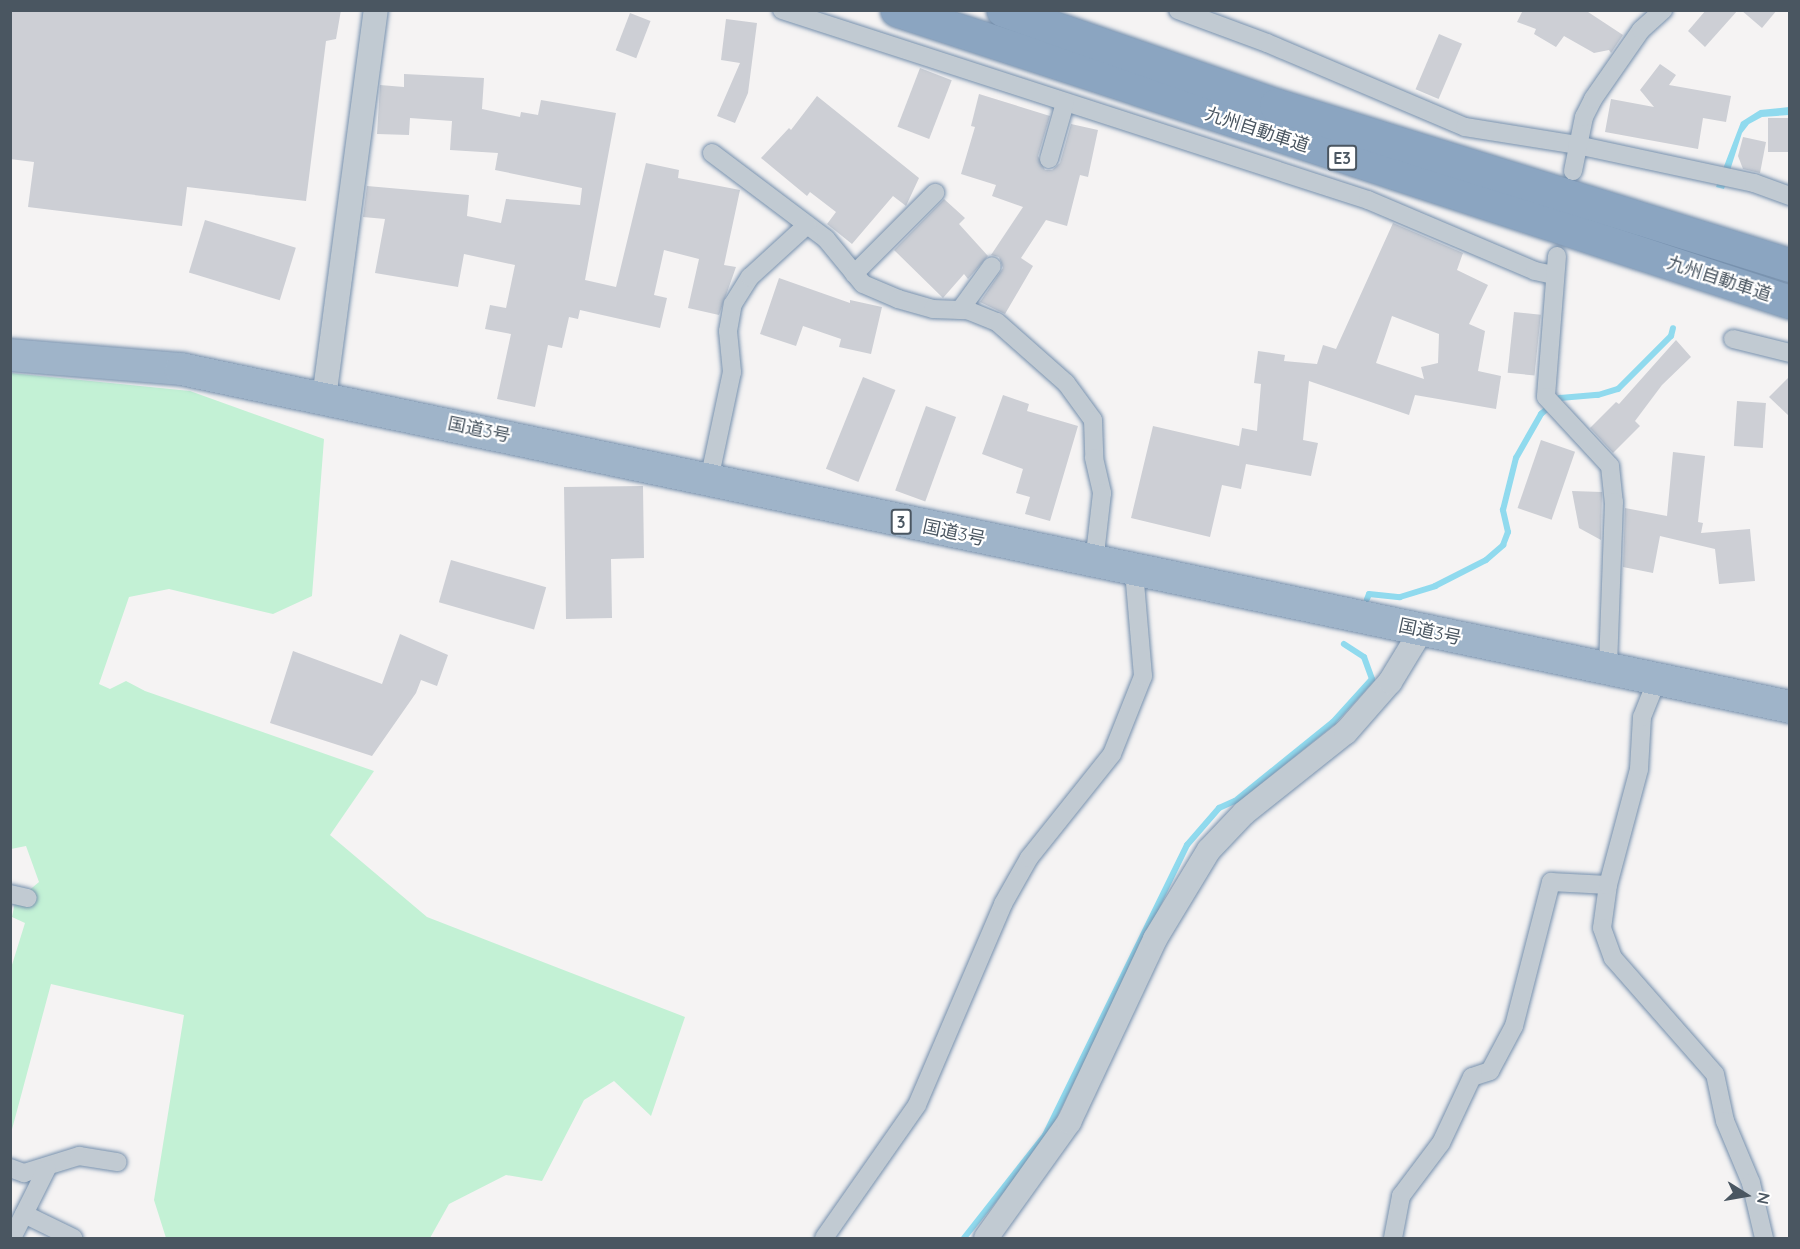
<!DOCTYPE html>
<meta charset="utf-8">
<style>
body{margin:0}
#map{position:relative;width:1800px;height:1249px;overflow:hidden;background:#f5f3f3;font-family:Quicksand,"Noto Sans JP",sans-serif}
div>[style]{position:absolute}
.green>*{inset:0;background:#c3f1d5}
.water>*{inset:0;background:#90daee}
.stream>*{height:6px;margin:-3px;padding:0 3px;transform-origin:3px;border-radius:3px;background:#90daee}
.building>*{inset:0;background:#cdcfd5;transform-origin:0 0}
.roads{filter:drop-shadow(0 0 2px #7690ad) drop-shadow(0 0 2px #7690ad)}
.minor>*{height:18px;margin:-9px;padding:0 9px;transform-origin:9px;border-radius:9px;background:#c1cad2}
.tertiary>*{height:24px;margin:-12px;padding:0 12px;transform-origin:12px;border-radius:12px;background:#c1cad2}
.trunk>*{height:32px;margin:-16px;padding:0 16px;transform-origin:16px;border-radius:16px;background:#9fb4c9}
.motorway>*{height:33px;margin:-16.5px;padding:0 16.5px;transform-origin:16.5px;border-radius:16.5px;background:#8ba5c1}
span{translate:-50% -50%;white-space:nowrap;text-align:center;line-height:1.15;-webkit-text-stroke:4.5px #fff;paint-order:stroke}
.shield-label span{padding:2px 4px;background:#fff;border:2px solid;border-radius:4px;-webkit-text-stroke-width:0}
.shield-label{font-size:16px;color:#4a5661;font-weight:700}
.street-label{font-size:18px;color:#4a5661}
.frame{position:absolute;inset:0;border:12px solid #4a5661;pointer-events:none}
.north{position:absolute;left:1716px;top:1165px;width:60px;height:60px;-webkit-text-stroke:4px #fff;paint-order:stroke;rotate:101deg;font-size:16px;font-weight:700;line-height:24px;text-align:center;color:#4a5661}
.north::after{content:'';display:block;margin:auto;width:21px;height:27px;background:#4a5661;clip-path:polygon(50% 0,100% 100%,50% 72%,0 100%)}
</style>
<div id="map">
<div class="green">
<div style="clip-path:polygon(11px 373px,190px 391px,324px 439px,312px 596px,273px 614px,169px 589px,129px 597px,99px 684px,110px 689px,126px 681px,145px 691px,374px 771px,330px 835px,427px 917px,685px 1017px,651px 1116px,614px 1081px,584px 1100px,542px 1181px,506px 1175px,449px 1204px,430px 1238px,166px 1238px,154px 1200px,184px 1015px,51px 984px,11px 1133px,11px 968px,25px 923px,12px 917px,15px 902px,39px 882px,26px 846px,11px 849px)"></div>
</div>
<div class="water">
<div style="clip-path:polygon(1789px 107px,1789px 115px,1762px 117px,1749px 124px,1742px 133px,1724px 189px,1716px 187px,1741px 122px,1760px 110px)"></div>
</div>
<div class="stream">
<div style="left:1367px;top:599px;width:5px;rotate:-68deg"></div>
<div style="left:1369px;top:594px;width:31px;rotate:6deg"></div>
<div style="left:1400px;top:597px;width:37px;rotate:-17deg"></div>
<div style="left:1435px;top:586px;width:57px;rotate:-27deg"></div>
<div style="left:1486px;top:560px;width:23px;rotate:-41deg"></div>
<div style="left:1503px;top:545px;width:14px;rotate:-69deg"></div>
<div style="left:1508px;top:532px;width:23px;rotate:-103deg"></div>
<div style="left:1503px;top:510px;width:54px;rotate:-76deg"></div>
<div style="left:1516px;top:458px;width:51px;rotate:-60.4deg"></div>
<div style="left:1541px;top:414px;width:25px;rotate:-40deg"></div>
<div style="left:1560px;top:398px;width:38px;rotate:-5deg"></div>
<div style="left:1598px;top:395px;width:21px;rotate:-17deg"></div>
<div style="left:1618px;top:389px;width:75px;rotate:-45deg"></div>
<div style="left:1671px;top:336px;width:8px;rotate:-76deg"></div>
<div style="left:964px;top:1238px;width:131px;rotate:-51.8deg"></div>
<div style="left:1045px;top:1135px;width:323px;rotate:-63.9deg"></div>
<div style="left:1187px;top:845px;width:49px;rotate:-49.1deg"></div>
<div style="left:1219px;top:808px;width:17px;rotate:-24deg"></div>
<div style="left:1235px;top:801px;width:126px;rotate:-38.9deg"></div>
<div style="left:1333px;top:722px;width:58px;rotate:-47.8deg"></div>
<div style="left:1372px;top:679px;width:23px;rotate:-110deg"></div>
<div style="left:1364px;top:657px;width:24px;rotate:-147deg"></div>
</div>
<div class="building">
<div style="clip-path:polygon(10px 10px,341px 10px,336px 39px,326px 41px,306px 201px,187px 187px,182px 226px,28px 207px,34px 162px,10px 159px)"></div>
<div style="clip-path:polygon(1523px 10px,1585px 10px,1623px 35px,1611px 53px,1609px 50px,1594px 53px,1564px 36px,1556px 47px,1534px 34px,1536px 29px,1517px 22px)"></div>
<div style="clip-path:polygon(1706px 10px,1738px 10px,1705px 47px,1688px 31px)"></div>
<div style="clip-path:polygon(1741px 10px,1777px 10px,1762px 28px)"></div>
<div style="left:630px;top:13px;width:22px;height:40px;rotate:21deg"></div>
<div style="clip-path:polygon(726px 19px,757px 23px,748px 93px,735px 123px,717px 116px,740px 63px,721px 60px)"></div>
<div style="left:1439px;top:34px;width:25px;height:60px;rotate:23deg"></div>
<div style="clip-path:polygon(1660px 64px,1676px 75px,1669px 85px,1731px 96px,1726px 122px,1703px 118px,1698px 149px,1605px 132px,1611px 99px,1654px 107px,1640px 90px)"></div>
<div style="left:920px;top:68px;width:34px;height:63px;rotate:21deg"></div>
<div style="clip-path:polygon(404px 74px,484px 78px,482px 109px,520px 117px,521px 112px,538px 115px,541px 100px,616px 113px,585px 280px,616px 287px,646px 163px,679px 170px,678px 178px,740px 190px,724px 265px,736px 267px,719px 315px,688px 308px,699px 259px,664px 250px,654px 295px,667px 298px,660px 328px,580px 310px,578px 319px,569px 317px,562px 348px,548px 345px,535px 407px,497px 399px,511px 334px,485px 329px,490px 305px,506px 308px,515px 265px,464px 254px,458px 287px,375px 273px,385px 219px,363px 217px,367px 186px,469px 195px,467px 216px,501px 223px,506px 199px,580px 205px,582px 188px,495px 170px,498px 153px,450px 150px,452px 121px,410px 118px,409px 135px,377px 134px,380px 85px,404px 87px)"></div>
<div style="clip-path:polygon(979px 94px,1050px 116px,1038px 156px,1045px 170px,1052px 170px,1060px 163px,1071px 124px,1098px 130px,1088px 177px,1080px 175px,1067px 226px,1046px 220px,1021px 258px,1033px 266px,1005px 314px,980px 302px,1003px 268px,999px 257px,991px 255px,1023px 207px,992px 196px,996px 185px,961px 174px,975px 127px,971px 126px)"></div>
<div style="clip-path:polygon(817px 96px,919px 178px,906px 206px,893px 196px,852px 244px,827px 224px,836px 212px,810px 192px,807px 196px,761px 158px,789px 128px,791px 130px)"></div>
<div style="left:1768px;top:118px;width:22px;height:34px"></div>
<div style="clip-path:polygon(1743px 137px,1766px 142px,1760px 173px,1743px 169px,1738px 156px)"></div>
<div style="clip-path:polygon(944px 199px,965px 218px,959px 224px,988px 256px,968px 279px,964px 274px,943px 298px,894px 250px)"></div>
<div style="left:205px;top:220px;width:95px;height:55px;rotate:17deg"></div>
<div style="clip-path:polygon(evenodd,1393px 223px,1463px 253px,1457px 270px,1488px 285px,1469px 324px,1485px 331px,1478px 371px,1501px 376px,1496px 409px,1415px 395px,1409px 415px,1309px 381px,1303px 440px,1318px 443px,1311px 476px,1246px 464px,1241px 489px,1222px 485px,1210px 537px,1131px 518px,1153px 426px,1239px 446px,1242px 428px,1257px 431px,1261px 384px,1254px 383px,1258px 351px,1285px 355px,1284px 361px,1317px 364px,1323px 345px,1336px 349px,1393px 223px,1392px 316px,1439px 334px,1438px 363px,1421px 367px,1424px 379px,1376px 363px,1392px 316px)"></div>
<div style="clip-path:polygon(779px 278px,850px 303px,850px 300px,882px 307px,871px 354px,839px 347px,841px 339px,803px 326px,796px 346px,760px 334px)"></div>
<div style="left:1514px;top:312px;width:27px;height:61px;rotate:6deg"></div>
<div style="clip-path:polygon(1676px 340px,1691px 357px,1662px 385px,1635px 421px,1640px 426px,1613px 453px,1590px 428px,1616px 402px,1619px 404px)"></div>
<div style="clip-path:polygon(1790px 376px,1790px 417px,1769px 397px)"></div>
<div style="left:863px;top:377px;width:35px;height:99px;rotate:22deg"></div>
<div style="clip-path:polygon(1003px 395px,1029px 404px,1027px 411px,1078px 426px,1050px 521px,1025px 514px,1030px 497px,1016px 493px,1023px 469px,982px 454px)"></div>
<div style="left:1737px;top:401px;width:29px;height:45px;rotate:4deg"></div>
<div style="left:926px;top:406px;width:32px;height:90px;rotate:20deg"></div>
<div style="left:1541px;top:440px;width:36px;height:72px;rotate:19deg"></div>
<div style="clip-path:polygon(1673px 452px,1705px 456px,1698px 522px,1703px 523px,1701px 533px,1750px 529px,1755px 581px,1719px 584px,1715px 549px,1660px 536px,1653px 573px,1623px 567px,1625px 508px,1667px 516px)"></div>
<div style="clip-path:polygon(643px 486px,644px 558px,611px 559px,612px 618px,566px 619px,564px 487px)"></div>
<div style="clip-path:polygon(1572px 491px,1602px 492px,1601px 540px,1579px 528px)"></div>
<div style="left:451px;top:560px;width:99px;height:44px;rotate:16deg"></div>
<div style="clip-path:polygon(400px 634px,448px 655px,437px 686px,421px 680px,416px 693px,372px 756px,270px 723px,293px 651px,382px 684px)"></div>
</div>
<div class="roads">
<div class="minor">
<div style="left:782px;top:10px;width:616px;rotate:17.96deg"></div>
<div style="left:1368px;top:200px;width:181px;rotate:23deg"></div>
<div style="left:1535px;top:271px;width:19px;rotate:12deg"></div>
<div style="left:1178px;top:10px;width:95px;rotate:20.3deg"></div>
<div style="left:1267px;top:43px;width:215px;rotate:23deg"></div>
<div style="left:1465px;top:127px;width:113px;rotate:9.1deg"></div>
<div style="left:1577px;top:145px;width:181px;rotate:12.1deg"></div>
<div style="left:1754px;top:183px;width:38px;rotate:20deg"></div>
<div style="left:712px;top:153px;width:143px;rotate:37deg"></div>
<div style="left:826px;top:239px;width:58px;rotate:50.6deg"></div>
<div style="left:863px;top:284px;width:38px;rotate:23deg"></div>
<div style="left:898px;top:299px;width:36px;rotate:16deg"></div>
<div style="left:933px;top:309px;width:34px;rotate:2deg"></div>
<div style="left:967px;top:310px;width:32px;rotate:22deg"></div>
<div style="left:997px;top:322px;width:92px;rotate:41.5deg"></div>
<div style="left:1066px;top:383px;width:46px;rotate:53.9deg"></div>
<div style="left:1093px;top:420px;width:38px;rotate:88deg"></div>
<div style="left:1094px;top:458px;width:36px;rotate:77deg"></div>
<div style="left:1102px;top:493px;width:70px;rotate:96.5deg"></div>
<div style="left:1049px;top:159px;width:58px;rotate:-74.1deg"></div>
<div style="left:1573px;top:171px;width:55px;rotate:-78.5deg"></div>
<div style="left:1584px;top:117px;width:20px;rotate:-63deg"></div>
<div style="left:1593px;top:99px;width:84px;rotate:-55.2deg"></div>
<div style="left:1641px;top:30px;width:30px;rotate:-42deg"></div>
<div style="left:1557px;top:256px;width:141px;rotate:94.5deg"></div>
<div style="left:1546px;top:397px;width:94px;rotate:47.2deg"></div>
<div style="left:1610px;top:466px;width:36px;rotate:84deg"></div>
<div style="left:1614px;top:502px;width:167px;rotate:92.1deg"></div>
<div style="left:854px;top:274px;width:115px;rotate:-45deg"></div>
<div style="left:960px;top:310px;width:54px;rotate:-54deg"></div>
<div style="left:1733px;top:339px;width:59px;rotate:13.8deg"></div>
<div style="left:709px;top:480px;width:110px;rotate:-78deg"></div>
<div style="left:732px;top:372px;width:41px;rotate:-95.6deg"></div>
<div style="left:728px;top:331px;width:27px;rotate:-80deg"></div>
<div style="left:733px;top:304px;width:32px;rotate:-58deg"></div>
<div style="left:750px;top:277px;width:77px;rotate:-42.4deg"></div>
<div style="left:1608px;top:885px;width:43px;rotate:97.9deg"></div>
<div style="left:1602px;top:928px;width:32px;rotate:70deg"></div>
<div style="left:1613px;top:958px;width:154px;rotate:48.7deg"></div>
<div style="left:1715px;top:1074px;width:48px;rotate:78deg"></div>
<div style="left:1725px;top:1121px;width:67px;rotate:67.2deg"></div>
<div style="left:1751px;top:1183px;width:57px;rotate:76.7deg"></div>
<div style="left:10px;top:894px;width:18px;rotate:13deg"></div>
<div style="left:10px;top:1168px;width:15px;rotate:20deg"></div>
<div style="left:24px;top:1173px;width:58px;rotate:-17.2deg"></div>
<div style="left:79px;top:1156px;width:39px;rotate:9deg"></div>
<div style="left:24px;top:1214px;width:55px;rotate:26.1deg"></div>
<div style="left:12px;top:1238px;width:78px;rotate:-63.4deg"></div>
<div style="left:824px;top:1238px;width:162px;rotate:-55deg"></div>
<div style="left:917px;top:1105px;width:219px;rotate:-66.8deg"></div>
<div style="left:1003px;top:904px;width:53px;rotate:-60.5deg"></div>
<div style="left:1029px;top:858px;width:133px;rotate:-51.4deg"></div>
<div style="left:1112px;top:754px;width:84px;rotate:-68.3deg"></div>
<div style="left:1143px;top:676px;width:106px;rotate:-94.9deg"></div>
<div style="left:1393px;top:1238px;width:43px;rotate:-79.2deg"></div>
<div style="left:1401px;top:1196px;width:66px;rotate:-53deg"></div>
<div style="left:1441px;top:1143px;width:73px;rotate:-64.8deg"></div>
<div style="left:1472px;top:1077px;width:19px;rotate:-18deg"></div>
<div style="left:1490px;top:1071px;width:51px;rotate:-61.9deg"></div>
<div style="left:1514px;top:1026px;width:149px;rotate:-75.6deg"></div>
<div style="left:1551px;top:882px;width:57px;rotate:3deg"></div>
<div style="left:1608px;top:885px;width:120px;rotate:-75deg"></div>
<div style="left:1639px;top:769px;width:52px;rotate:-86.7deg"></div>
<div style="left:1642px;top:717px;width:40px;rotate:-68deg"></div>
</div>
<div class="tertiary">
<div style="left:324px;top:398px;width:391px;rotate:-82.4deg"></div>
<div style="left:986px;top:1238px;width:143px;rotate:-54.4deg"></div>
<div style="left:1069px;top:1122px;width:202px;rotate:-64.8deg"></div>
<div style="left:1155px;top:939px;width:104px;rotate:-58.8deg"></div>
<div style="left:1209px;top:850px;width:51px;rotate:-46.6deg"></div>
<div style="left:1244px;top:813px;width:130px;rotate:-38.5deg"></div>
<div style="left:1346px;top:732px;width:67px;rotate:-48.7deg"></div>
<div style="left:1390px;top:682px;width:60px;rotate:-58.7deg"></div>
</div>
<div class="trunk">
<div style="left:10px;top:355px;width:172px;rotate:4.7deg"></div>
<div style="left:181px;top:369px;width:1644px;rotate:11.86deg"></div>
</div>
<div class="motorway">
<div style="left:897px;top:10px;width:940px;rotate:18.11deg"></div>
<div style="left:1003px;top:10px;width:289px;rotate:19.2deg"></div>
<div style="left:1276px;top:105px;width:538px;rotate:17.29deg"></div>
</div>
</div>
<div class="shield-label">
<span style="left:1342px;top:158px">E3</span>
<span style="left:901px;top:522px">3</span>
</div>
<div class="street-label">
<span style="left:1257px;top:130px;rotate:18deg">九州自動車道</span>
<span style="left:1719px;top:279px;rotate:18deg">九州自動車道</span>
<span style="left:479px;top:430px;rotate:12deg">国道3号</span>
<span style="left:954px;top:533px;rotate:12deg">国道3号</span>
<span style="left:1430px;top:632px;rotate:12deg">国道3号</span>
</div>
<div class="frame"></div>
<div class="north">N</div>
</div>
